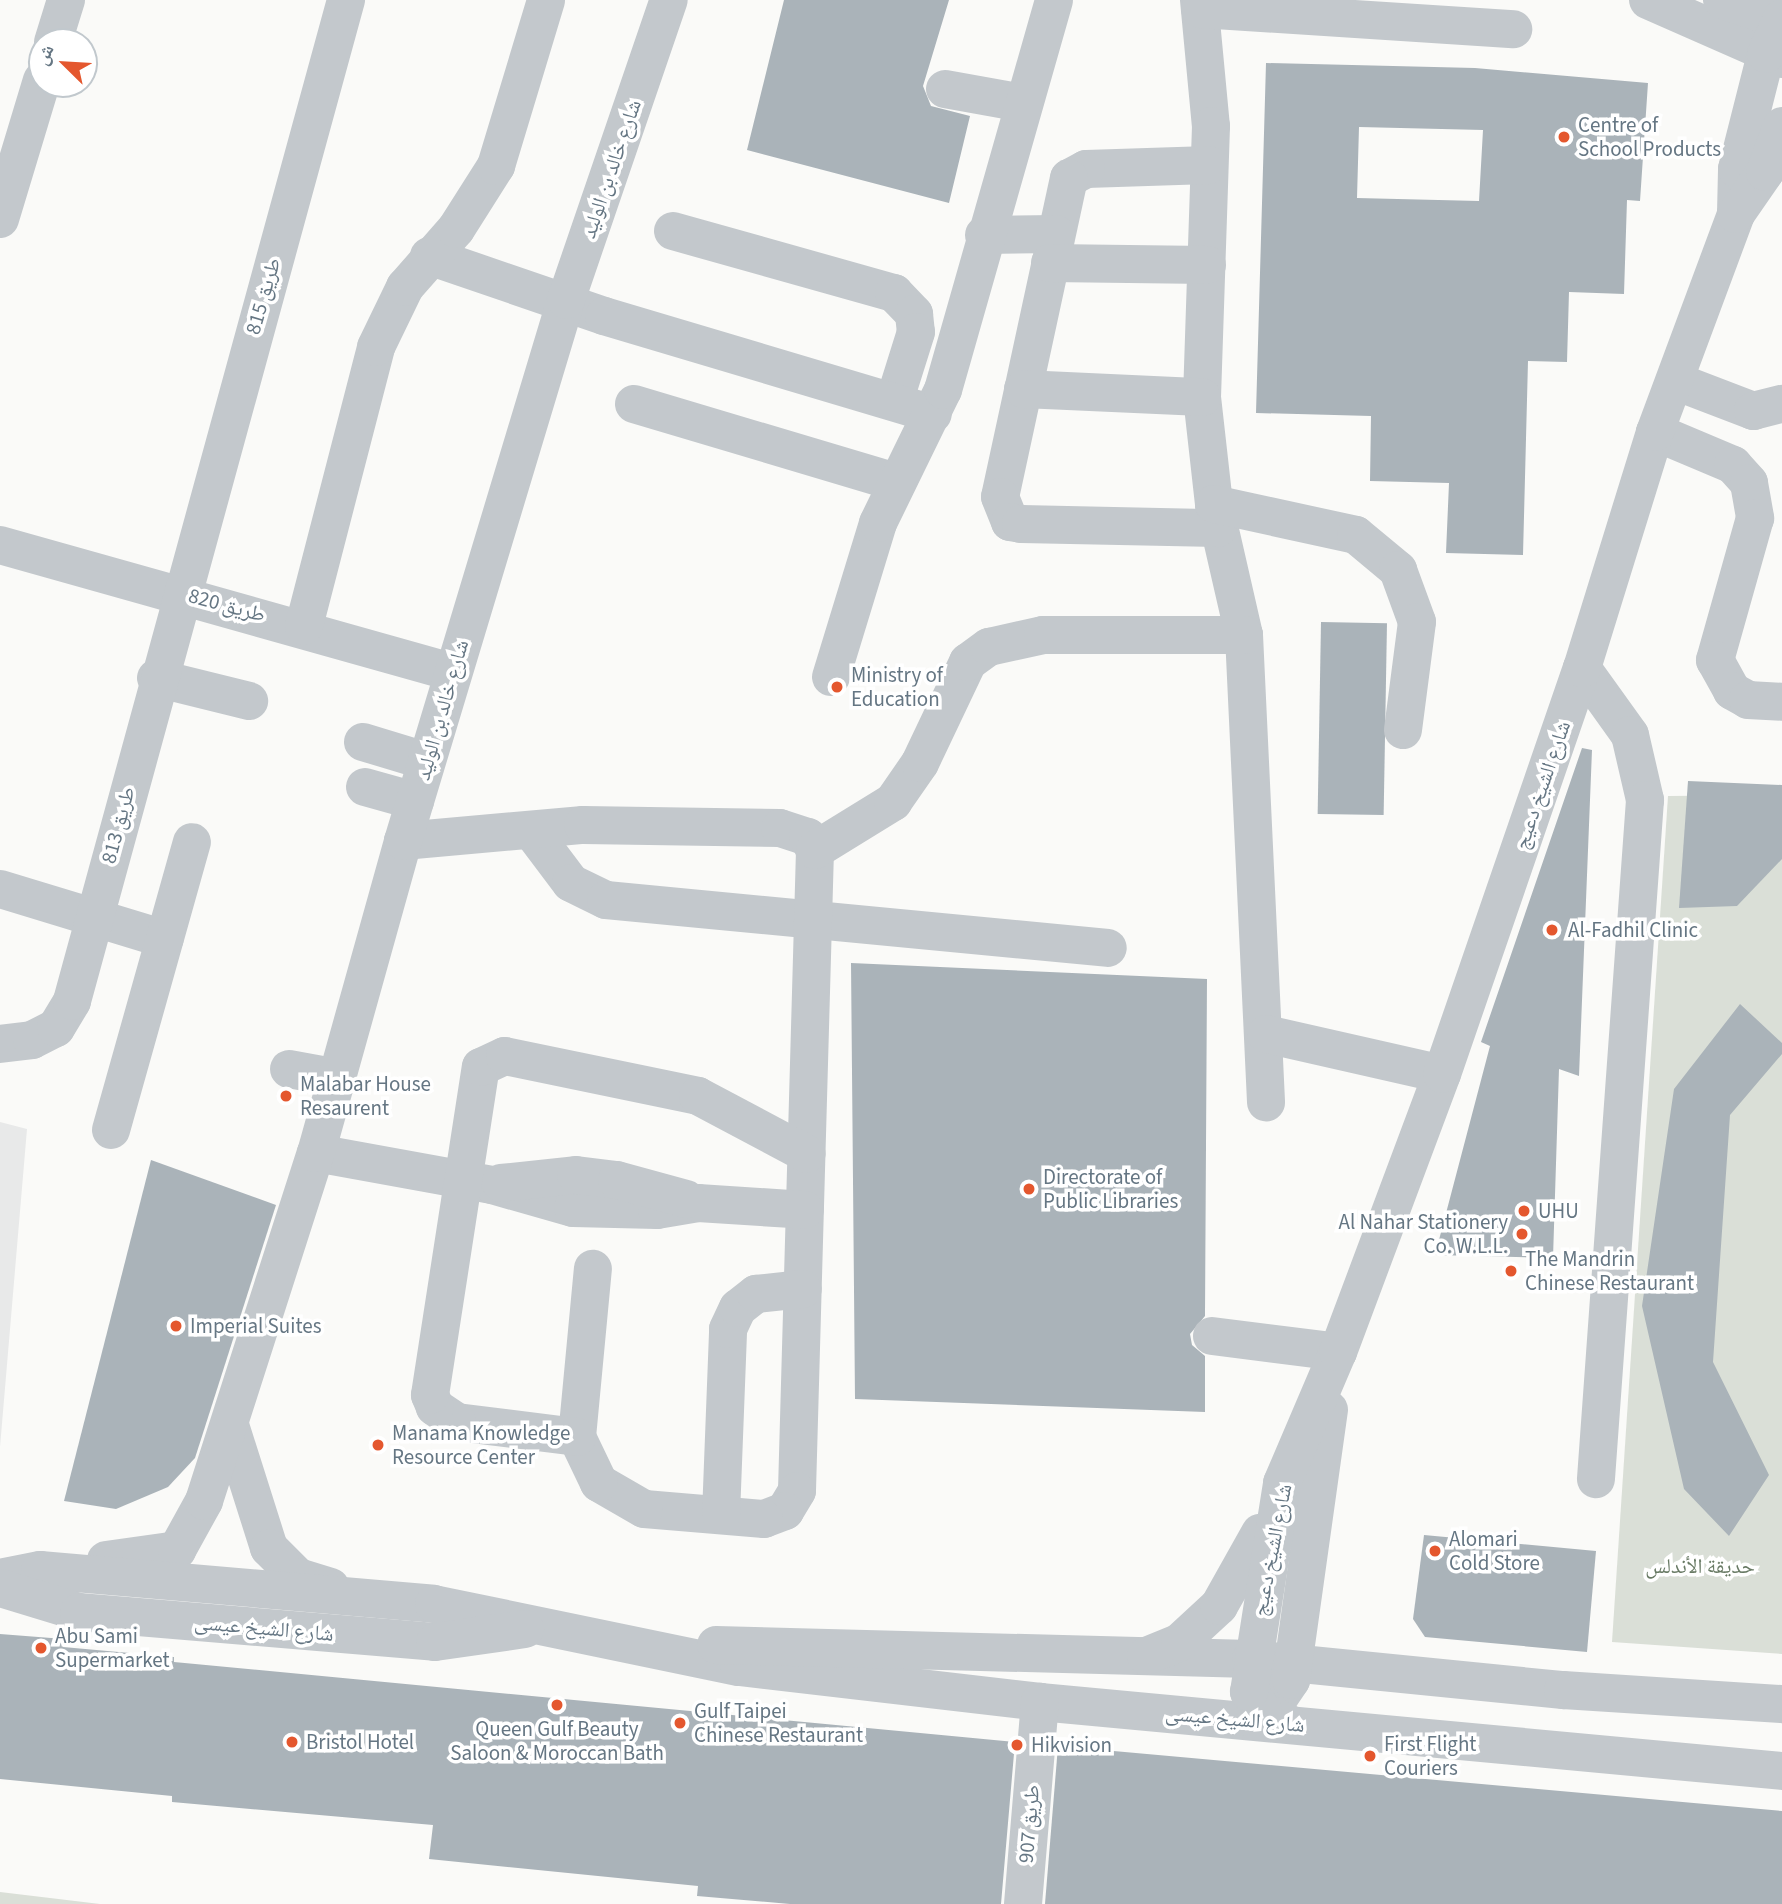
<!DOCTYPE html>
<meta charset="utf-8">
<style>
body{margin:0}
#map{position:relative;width:1782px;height:1904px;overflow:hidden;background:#fafaf8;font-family:"Source Sans 3","Noto Naskh Arabic",sans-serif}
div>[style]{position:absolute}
.built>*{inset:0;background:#e8e9e9}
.green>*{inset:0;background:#dadfd7}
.building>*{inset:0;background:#aab3b9;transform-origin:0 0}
.minor>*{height:38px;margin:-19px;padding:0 19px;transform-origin:19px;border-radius:19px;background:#c3c8cc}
.dots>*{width:19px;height:19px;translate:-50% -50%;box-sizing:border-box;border:4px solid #fff;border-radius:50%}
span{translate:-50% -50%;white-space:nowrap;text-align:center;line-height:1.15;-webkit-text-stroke:7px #fff;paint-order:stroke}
.poi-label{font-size:21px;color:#657683}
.left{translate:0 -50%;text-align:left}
.right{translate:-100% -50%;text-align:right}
.street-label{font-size:21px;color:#657683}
.park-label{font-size:21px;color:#687a64}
.north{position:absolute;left:28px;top:28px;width:70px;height:70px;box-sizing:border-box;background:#fff;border:2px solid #c1c8cd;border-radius:50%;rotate:294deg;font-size:19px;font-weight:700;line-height:28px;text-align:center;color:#657683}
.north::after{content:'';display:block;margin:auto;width:24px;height:32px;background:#e4572e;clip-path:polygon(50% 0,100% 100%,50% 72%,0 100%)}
</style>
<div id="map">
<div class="built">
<div style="clip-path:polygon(0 1122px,27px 1129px,0 1447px)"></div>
</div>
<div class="green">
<div style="clip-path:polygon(1782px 795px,1782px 1654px,1612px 1642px,1668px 796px)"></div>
<div style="clip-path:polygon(0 1892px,100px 1904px,0 1904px)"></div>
</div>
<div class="building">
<div style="clip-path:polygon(784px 0,949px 0,923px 86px,931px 106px,970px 116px,949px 203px,747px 150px)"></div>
<div style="clip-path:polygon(evenodd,1266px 63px,1475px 68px,1648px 83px,1640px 201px,1627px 200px,1624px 294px,1569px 292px,1567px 362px,1528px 361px,1523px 555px,1446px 553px,1449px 483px,1370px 481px,1371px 416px,1256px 413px,1266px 63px,1359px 127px,1483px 130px,1479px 201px,1357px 198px,1359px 127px)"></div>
<div style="left:1321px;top:622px;width:66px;height:192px;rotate:1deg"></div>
<div style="clip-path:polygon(1582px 748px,1592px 750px,1579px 1076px,1559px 1069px,1553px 1258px,1435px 1255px,1490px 1046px,1481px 1042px)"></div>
<div style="clip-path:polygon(1688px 781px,1782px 785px,1782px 859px,1737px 906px,1679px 908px)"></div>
<div style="clip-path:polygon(851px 963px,1207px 979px,1205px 1316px,1190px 1334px,1192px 1345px,1205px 1356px,1205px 1412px,855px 1399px)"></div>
<div style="clip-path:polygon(1740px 1004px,1782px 1043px,1782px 1054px,1730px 1115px,1713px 1362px,1769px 1475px,1729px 1536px,1684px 1489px,1642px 1306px,1674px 1089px)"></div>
<div style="clip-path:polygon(151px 1160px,276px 1205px,195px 1458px,168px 1487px,116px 1509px,64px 1501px)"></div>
<div style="clip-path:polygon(1424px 1535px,1596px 1551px,1587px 1652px,1425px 1637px,1413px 1619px)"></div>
<div style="clip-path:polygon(0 1634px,64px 1639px,63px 1647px,174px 1657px,174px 1662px,1015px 1742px,1001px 1904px,790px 1904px,697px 1896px,698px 1886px,429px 1859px,433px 1825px,172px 1802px,172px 1796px,0 1779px)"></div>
<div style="clip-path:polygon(1058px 1746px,1782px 1811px,1782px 1904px,1045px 1904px)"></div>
</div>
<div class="minor">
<div style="left:1199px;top:0;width:127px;rotate:84.6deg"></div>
<div style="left:1211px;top:126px;width:271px;rotate:91.9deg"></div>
<div style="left:1202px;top:397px;width:108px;rotate:83.6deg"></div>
<div style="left:1214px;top:504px;width:134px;rotate:77.1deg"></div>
<div style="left:1244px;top:635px;width:468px;rotate:87.3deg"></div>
<div style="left:1648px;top:0;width:146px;rotate:23.8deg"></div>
<div style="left:1722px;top:0;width:63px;rotate:18.4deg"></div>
<div style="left:1200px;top:9px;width:314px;rotate:3.7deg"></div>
<div style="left:53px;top:42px;width:44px;rotate:-72.8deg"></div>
<div style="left:945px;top:89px;width:79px;rotate:10.2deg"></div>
<div style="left:1209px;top:165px;width:123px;rotate:178.1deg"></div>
<div style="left:1086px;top:169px;width:19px;rotate:152deg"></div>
<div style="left:1069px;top:178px;width:326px;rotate:102.2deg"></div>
<div style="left:1000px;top:497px;width:27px;rotate:68deg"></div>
<div style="left:1010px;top:522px;width:11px;rotate:10deg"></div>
<div style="left:1021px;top:524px;width:197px;rotate:1.2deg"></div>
<div style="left:1736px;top:214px;width:45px;rotate:-88.7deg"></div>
<div style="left:1737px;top:169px;width:119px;rotate:-75.8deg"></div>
<div style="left:1766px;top:54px;width:39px;rotate:-66deg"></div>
<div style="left:0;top:219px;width:145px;rotate:-73.2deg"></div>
<div style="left:673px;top:231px;width:230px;rotate:15.7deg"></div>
<div style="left:894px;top:293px;width:29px;rotate:46deg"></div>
<div style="left:914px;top:314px;width:18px;rotate:84deg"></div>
<div style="left:916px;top:332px;width:73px;rotate:107.4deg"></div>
<div style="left:984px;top:235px;width:72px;rotate:-0.8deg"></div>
<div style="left:429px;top:256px;width:185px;rotate:18.9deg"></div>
<div style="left:604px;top:316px;width:343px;rotate:16.6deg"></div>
<div style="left:1050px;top:263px;width:157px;rotate:0.7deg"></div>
<div style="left:1675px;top:381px;width:84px;rotate:21deg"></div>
<div style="left:1753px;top:411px;width:30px;rotate:-14deg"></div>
<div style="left:1023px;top:389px;width:179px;rotate:2.6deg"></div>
<div style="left:634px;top:404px;width:273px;rotate:16.6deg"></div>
<div style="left:1655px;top:432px;width:85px;rotate:22.9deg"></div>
<div style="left:1733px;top:465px;width:24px;rotate:48deg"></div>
<div style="left:1749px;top:483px;width:36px;rotate:80deg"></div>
<div style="left:1755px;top:518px;width:148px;rotate:105.7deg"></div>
<div style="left:1715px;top:660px;width:35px;rotate:61deg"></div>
<div style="left:1732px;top:691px;width:18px;rotate:29deg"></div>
<div style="left:1748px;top:700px;width:34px;rotate:3deg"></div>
<div style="left:1214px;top:504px;width:145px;rotate:12.3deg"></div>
<div style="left:1356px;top:535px;width:55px;rotate:39.8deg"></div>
<div style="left:1398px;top:570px;width:55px;rotate:69.9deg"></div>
<div style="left:1417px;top:622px;width:109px;rotate:97.4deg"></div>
<div style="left:0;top:545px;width:470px;rotate:15.7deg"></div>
<div style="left:304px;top:626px;width:288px;rotate:-75.5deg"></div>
<div style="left:376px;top:347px;width:67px;rotate:-64.2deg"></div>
<div style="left:405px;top:287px;width:77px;rotate:-48.7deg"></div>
<div style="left:456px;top:229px;width:75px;rotate:-57.6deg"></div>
<div style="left:496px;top:166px;width:173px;rotate:-73.2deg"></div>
<div style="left:1582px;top:668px;width:82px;rotate:54.4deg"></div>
<div style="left:1630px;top:735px;width:67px;rotate:77deg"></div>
<div style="left:1645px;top:800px;width:681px;rotate:94.13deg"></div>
<div style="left:831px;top:677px;width:161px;rotate:-73deg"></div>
<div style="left:878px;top:523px;width:148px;rotate:-64deg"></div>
<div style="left:943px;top:390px;width:405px;rotate:-74.1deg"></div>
<div style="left:156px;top:678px;width:96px;rotate:13.9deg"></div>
<div style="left:363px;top:742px;width:66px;rotate:16.8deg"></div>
<div style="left:365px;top:787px;width:52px;rotate:15.6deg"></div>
<div style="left:531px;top:830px;width:66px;rotate:53deg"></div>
<div style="left:571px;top:883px;width:39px;rotate:26deg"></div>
<div style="left:606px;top:900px;width:504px;rotate:5.46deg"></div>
<div style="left:403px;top:841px;width:181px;rotate:-5.1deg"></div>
<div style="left:583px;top:825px;width:197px;rotate:0.9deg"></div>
<div style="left:780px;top:828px;width:29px;rotate:18deg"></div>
<div style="left:808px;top:837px;width:15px;rotate:62deg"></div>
<div style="left:815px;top:850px;width:641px;rotate:91.61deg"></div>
<div style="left:797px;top:1491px;width:23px;rotate:121deg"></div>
<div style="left:785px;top:1511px;width:22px;rotate:159deg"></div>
<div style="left:764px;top:1519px;width:120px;rotate:-175.2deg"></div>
<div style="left:644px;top:1509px;width:52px;rotate:-150deg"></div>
<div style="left:599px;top:1483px;width:51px;rotate:-115.6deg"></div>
<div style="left:577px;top:1437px;width:169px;rotate:-84.6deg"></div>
<div style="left:815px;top:850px;width:92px;rotate:-31.6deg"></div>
<div style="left:893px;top:802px;width:47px;rotate:-55.3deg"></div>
<div style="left:920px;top:763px;width:112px;rotate:-64.6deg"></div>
<div style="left:968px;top:662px;width:26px;rotate:-36deg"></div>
<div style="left:989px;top:647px;width:55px;rotate:-12.5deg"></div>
<div style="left:1043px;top:635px;width:201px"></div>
<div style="left:0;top:889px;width:172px;rotate:16.9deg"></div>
<div style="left:1266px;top:1034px;width:180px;rotate:12.8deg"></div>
<div style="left:0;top:1044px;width:32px;rotate:-7deg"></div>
<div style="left:32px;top:1040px;width:27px;rotate:-27deg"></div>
<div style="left:56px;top:1028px;width:31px;rotate:-59deg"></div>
<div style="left:72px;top:1001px;width:1038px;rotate:-74.69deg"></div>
<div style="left:289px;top:1069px;width:50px;rotate:10.4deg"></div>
<div style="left:111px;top:1130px;width:299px;rotate:-74.3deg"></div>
<div style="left:316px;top:1153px;width:179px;rotate:10.3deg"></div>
<div style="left:492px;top:1185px;width:84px;rotate:15.9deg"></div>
<div style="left:573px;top:1208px;width:84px;rotate:1.4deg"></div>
<div style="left:657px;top:1210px;width:42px;rotate:-9.7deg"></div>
<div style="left:698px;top:1203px;width:107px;rotate:3.7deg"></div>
<div style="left:501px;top:1183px;width:75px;rotate:-6.1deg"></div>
<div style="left:576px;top:1175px;width:41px;rotate:7deg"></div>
<div style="left:617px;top:1180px;width:72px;rotate:15.4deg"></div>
<div style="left:1212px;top:1336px;width:127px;rotate:7.2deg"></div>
<div style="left:230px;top:1425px;width:129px;rotate:72.4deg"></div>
<div style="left:269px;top:1548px;width:41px;rotate:45deg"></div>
<div style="left:298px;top:1577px;width:34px;rotate:17deg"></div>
<div style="left:577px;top:1437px;width:121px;rotate:-172.9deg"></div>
<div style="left:457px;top:1422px;width:27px;rotate:-146deg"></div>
<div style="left:435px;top:1407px;width:13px;rotate:-113deg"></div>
<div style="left:430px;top:1395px;width:332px;rotate:-81.2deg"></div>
<div style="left:481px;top:1067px;width:26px;rotate:-25deg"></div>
<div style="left:505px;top:1056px;width:197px;rotate:11.7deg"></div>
<div style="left:698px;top:1096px;width:123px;rotate:28deg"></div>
<div style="left:721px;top:1515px;width:186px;rotate:-87.8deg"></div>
<div style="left:728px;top:1329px;width:23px;rotate:-65deg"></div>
<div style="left:738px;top:1308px;width:23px;rotate:-38deg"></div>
<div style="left:756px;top:1294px;width:47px;rotate:-6.1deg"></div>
<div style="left:106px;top:1560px;width:72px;rotate:-8deg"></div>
<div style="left:177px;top:1550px;width:56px;rotate:-61.1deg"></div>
<div style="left:204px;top:1501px;width:366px;rotate:-72.2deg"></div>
<div style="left:316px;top:1153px;width:324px;rotate:-74.4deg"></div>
<div style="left:403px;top:841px;width:565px;rotate:-73.23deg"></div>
<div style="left:566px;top:300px;width:317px;rotate:-71.1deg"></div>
<div style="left:0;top:1578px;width:41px;rotate:-11.3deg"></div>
<div style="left:40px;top:1570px;width:395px;rotate:4.9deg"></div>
<div style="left:434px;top:1604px;width:311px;rotate:11.7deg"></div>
<div style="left:739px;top:1667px;width:303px;rotate:6.6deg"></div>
<div style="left:1040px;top:1702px;width:745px;rotate:5.31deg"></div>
<div style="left:0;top:1588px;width:83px;rotate:16.9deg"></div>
<div style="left:79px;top:1612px;width:357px;rotate:4.8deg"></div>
<div style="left:435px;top:1642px;width:91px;rotate:-8.2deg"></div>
<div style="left:716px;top:1645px;width:535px;rotate:1.5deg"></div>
<div style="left:1251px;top:1659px;width:314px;rotate:5.7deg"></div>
<div style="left:1563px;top:1690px;width:219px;rotate:3.7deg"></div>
<div style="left:1146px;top:1656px;width:37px;rotate:-22deg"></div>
<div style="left:1180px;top:1642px;width:53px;rotate:-42.7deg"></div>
<div style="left:1219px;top:1606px;width:84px;rotate:-60.7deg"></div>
<div style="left:1242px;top:1717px;width:35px;rotate:-22deg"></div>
<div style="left:1275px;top:1704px;width:29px;rotate:-56deg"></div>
<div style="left:1291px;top:1680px;width:273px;rotate:-82deg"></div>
<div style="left:1288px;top:1723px;width:28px;rotate:-154deg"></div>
<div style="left:1263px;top:1711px;width:24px;rotate:-126deg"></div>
<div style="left:1249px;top:1692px;width:212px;rotate:-81deg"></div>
<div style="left:1282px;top:1483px;width:142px;rotate:-66.9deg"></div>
<div style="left:1338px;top:1352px;width:297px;rotate:-69.5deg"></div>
<div style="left:1442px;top:1074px;width:429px;rotate:-71deg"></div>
<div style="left:1582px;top:668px;width:247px;rotate:-72.8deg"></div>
<div style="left:1655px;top:432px;width:233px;rotate:-69.6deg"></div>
<div style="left:1736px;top:214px;width:51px;rotate:-55.4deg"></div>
<div style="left:1765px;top:172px;width:49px;rotate:-69.7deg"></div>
<div style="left:1023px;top:1904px;width:203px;rotate:-85.2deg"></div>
</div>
<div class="dots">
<div style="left:1564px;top:137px;background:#e4572e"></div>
<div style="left:837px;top:687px;background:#e4572e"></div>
<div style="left:1552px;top:930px;background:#e4572e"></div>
<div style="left:286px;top:1096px;background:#e4572e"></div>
<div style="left:1029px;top:1189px;background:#e4572e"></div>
<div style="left:1524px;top:1211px;background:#e4572e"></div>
<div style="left:1522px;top:1234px;background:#e4572e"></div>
<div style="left:1511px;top:1271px;background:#e4572e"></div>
<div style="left:176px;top:1326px;background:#e4572e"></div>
<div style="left:378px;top:1445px;background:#e4572e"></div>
<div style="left:1435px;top:1551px;background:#e4572e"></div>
<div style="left:41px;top:1648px;background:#e4572e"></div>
<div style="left:557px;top:1705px;background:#e4572e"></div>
<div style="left:680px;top:1723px;background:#e4572e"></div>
<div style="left:292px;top:1742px;background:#e4572e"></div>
<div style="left:1017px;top:1745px;background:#e4572e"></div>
<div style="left:1370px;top:1756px;background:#e4572e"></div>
</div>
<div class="poi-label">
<span class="left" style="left:1578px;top:137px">Centre of<br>School Products</span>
<span class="left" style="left:851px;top:687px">Ministry of<br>Education</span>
<span class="left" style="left:1568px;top:930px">Al-Fadhil Clinic</span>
<span class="left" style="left:300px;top:1096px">Malabar House<br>Resaurent</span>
<span class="left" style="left:1043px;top:1189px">Directorate of<br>Public Libraries</span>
<span class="left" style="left:1538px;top:1211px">UHU</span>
<span class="right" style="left:1508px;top:1234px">Al Nahar Stationery<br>Co. W.L.L.</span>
<span class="left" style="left:1525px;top:1271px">The Mandrin<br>Chinese Restaurant</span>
<span class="left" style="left:190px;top:1326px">Imperial Suites</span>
<span class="left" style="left:392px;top:1445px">Manama Knowledge<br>Resource Center</span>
<span class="left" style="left:1449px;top:1551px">Alomari<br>Cold Store</span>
<span class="left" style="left:55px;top:1648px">Abu Sami<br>Supermarket</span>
<span class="left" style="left:694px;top:1723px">Gulf Taipei<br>Chinese Restaurant</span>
<span style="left:557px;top:1741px">Queen Gulf Beauty<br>Saloon &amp; Moroccan Bath</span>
<span class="left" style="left:306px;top:1742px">Bristol Hotel</span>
<span class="left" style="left:1384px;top:1756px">First Flight<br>Couriers</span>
<span class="left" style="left:1031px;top:1745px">Hikvision</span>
</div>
<div class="street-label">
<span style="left:611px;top:169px;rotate:-71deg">شارع خالد بن الوليد</span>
<span style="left:263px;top:296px;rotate:-74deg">طريق 815</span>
<span style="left:227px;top:605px;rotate:15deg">طريق 820</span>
<span style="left:442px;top:710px;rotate:-74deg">شارع خالد بن الوليد</span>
<span style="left:1542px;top:785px;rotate:-71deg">شارع الشيخ دعيج</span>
<span style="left:118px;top:825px;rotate:-75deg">طريق 813</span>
<span style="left:1272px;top:1550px;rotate:-79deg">شارع الشيخ دعيج</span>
<span style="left:264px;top:1628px;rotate:5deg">شارع الشيخ عيسى</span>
<span style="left:1235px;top:1719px;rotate:5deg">شارع الشيخ عيسى</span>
<span style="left:1029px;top:1824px;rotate:-85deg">طريق 907</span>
</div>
<div class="park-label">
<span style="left:1700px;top:1566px">حديقة الأندلس</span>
</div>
<div class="north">ش</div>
</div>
